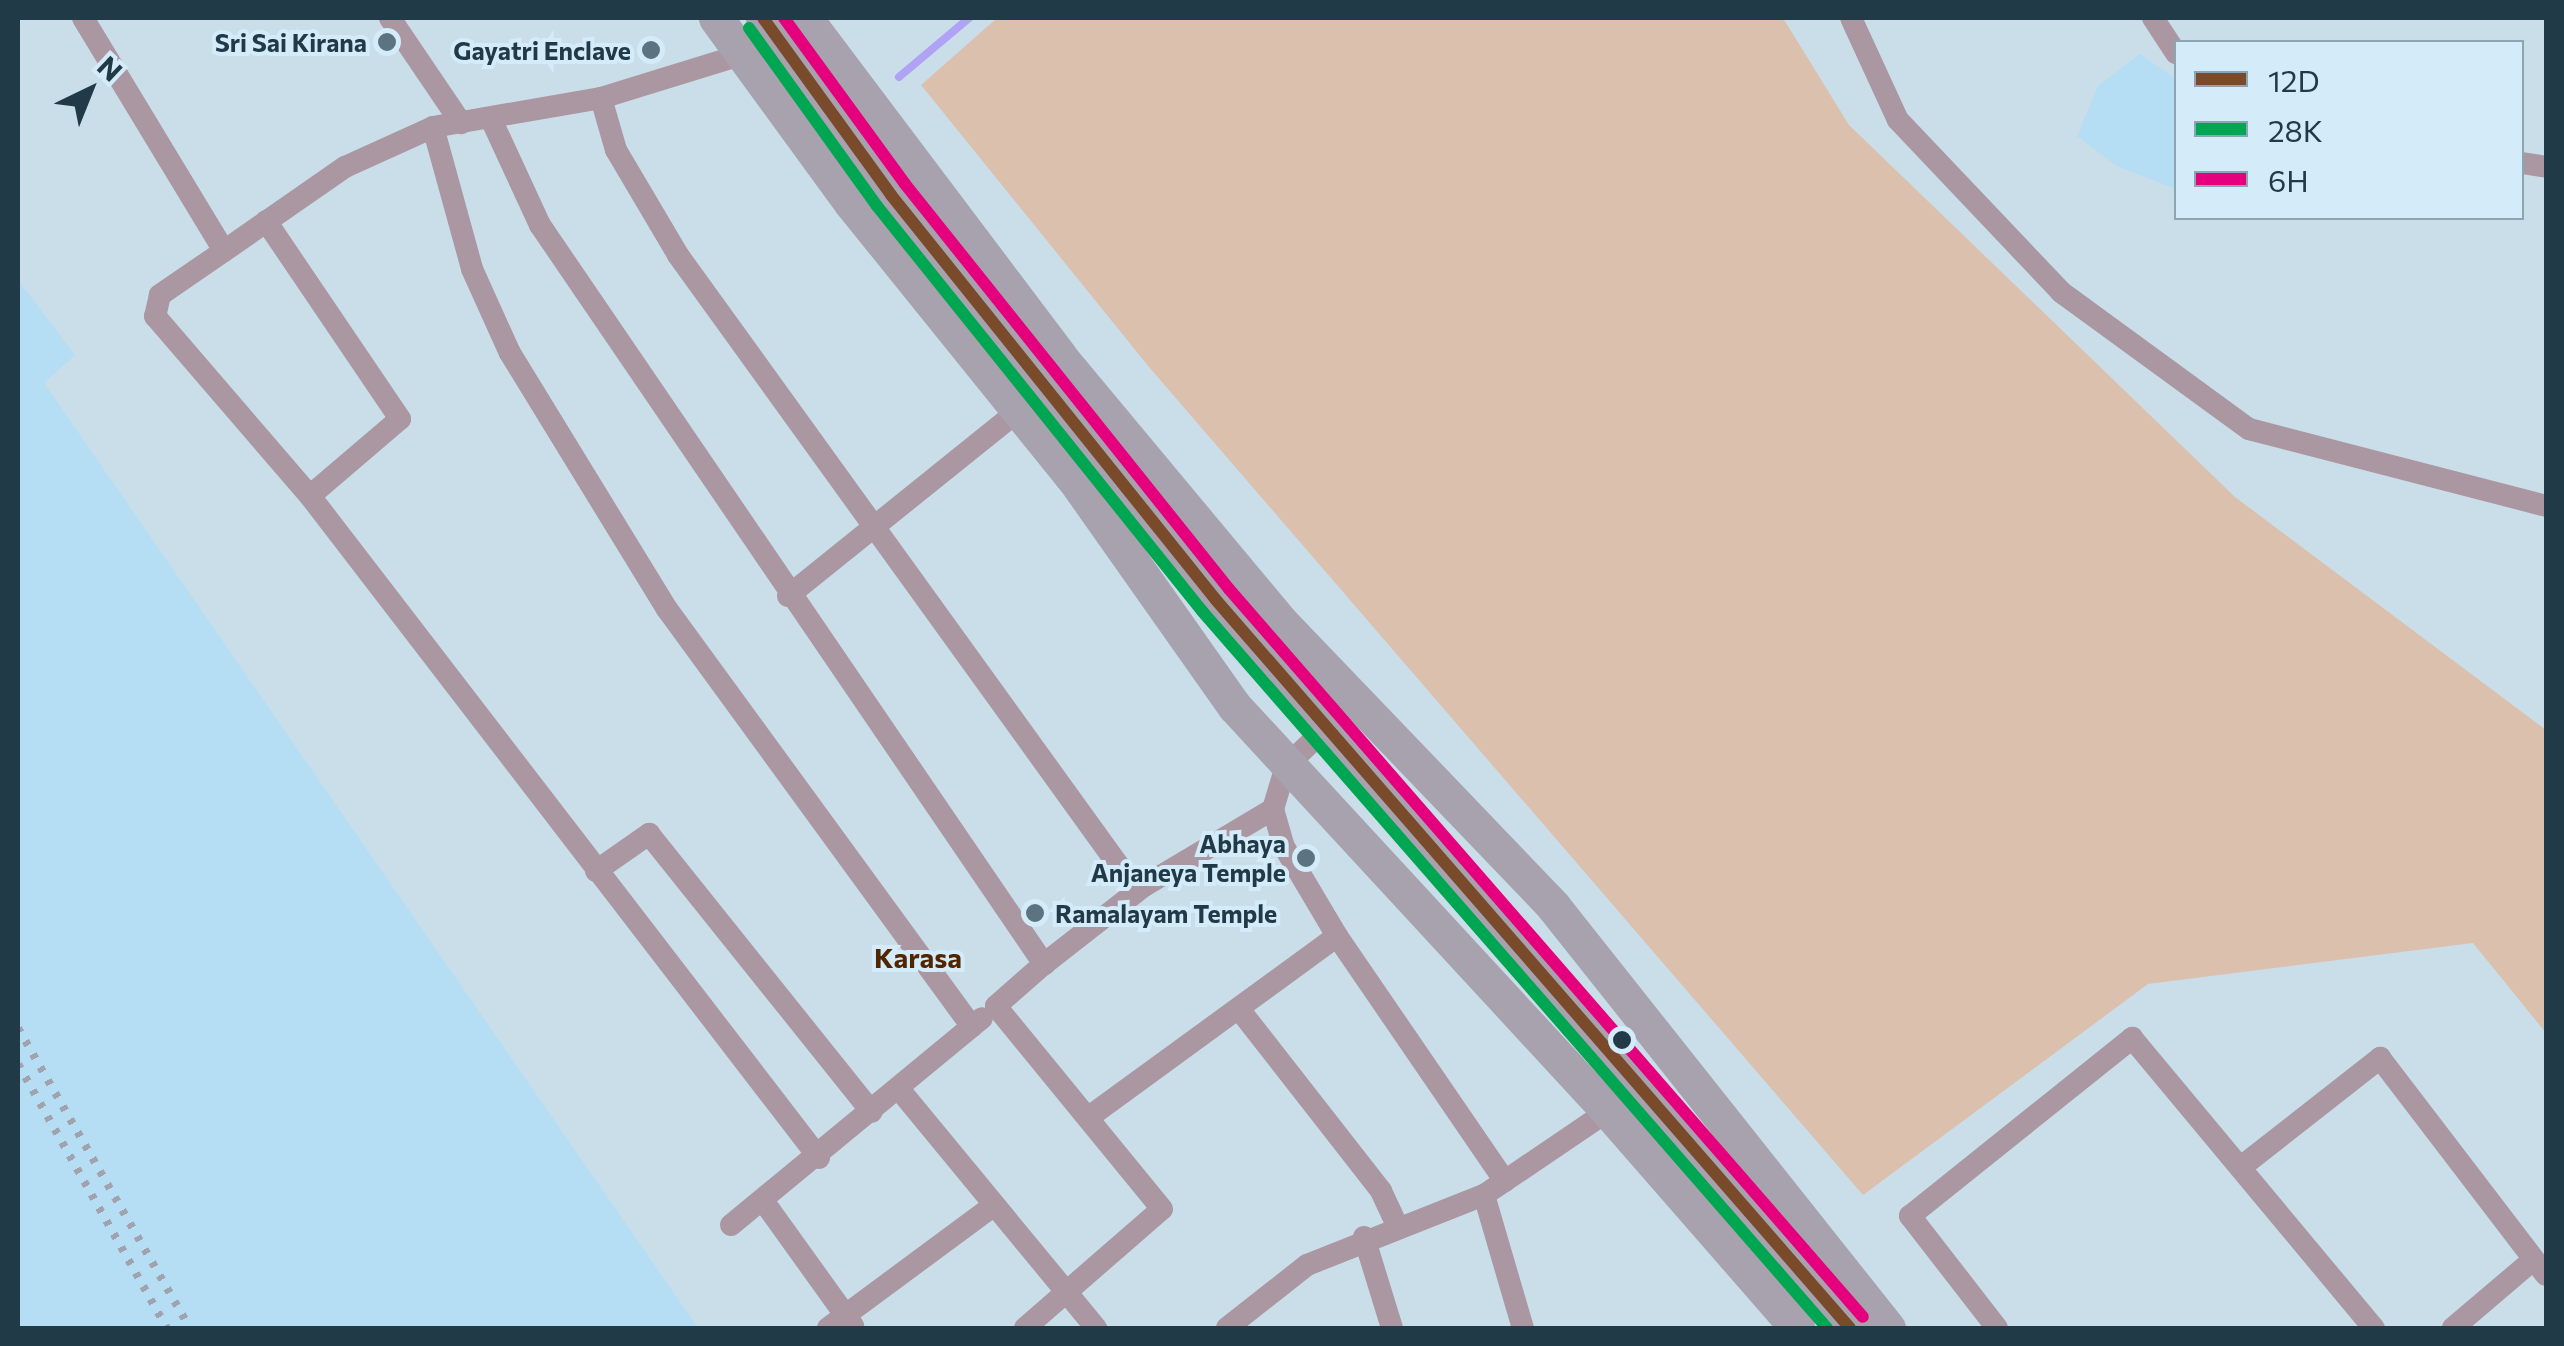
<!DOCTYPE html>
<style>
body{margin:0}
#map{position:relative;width:2564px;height:1346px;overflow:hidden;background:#c9dee9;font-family:Commissioner,sans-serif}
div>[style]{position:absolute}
.built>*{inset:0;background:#b5ddf4}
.green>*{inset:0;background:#dcc0ae}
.stream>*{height:8px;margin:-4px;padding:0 4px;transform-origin:4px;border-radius:4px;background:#b0a2f4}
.street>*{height:22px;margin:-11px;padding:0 11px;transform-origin:11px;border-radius:11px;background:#aa97a2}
.primary>*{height:35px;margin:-17.5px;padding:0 17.5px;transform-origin:17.5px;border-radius:17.5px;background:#a8a2af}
.rail>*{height:8px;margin-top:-4px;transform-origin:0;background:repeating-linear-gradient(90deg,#a0a3ae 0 5px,transparent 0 15px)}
.bus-1>*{height:12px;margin:-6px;padding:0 6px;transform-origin:6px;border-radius:6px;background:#7a4b2a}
.bus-2>*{height:12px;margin:-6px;padding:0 6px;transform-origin:6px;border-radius:6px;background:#00a651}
.bus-3>*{height:12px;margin:-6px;padding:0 6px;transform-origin:6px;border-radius:6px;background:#e5007d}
.dots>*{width:28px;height:28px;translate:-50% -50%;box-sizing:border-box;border:5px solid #d4ecfa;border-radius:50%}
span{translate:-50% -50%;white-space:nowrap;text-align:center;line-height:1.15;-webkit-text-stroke:8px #d4ecfa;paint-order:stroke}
.poi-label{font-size:25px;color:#213a48;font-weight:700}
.right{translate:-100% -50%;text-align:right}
.left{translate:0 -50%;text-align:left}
.neighbourhood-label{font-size:28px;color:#512500;font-weight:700}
.frame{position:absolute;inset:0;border:20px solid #213a48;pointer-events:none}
.legend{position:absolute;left:2174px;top:40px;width:350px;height:180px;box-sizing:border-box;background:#d4ecfa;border:2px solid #8ca5b3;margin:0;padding:12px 18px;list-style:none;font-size:30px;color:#213a48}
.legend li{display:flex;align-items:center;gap:20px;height:50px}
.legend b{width:50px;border:2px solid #8ca5b3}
.north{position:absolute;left:40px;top:40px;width:100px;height:100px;-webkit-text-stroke:8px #d4ecfa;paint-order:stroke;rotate:43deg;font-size:28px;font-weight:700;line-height:40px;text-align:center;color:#213a48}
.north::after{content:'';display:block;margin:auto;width:35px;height:45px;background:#213a48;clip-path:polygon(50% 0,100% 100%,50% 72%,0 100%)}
</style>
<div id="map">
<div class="built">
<div style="clip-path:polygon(2140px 54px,2176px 79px,2176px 189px,2117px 166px,2077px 136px,2098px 86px)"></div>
<div style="clip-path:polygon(18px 280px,75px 355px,44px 383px,698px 1328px,18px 1328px)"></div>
</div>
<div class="green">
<div style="clip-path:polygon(997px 18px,1783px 18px,1849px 125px,2235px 497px,2546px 730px,2546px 1033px,2473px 943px,2148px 984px,1863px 1195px,1149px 367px,921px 85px)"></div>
</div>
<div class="stream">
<div style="left:899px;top:77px;width:92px;rotate:-40.1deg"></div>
</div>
<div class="street">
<div style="left:83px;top:18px;width:272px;rotate:58.8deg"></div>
<div style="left:224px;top:251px;width:147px;rotate:-34.8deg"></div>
<div style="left:345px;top:167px;width:97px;rotate:-24.4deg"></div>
<div style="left:433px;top:127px;width:170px;rotate:-9.8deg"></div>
<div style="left:601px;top:98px;width:146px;rotate:-17.1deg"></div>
<div style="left:390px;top:18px;width:127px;rotate:55.9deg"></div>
<div style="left:1851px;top:18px;width:112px;rotate:65.3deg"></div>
<div style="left:1898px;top:120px;width:237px;rotate:46.5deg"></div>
<div style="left:2061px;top:292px;width:233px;rotate:36.1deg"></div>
<div style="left:2249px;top:429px;width:307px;rotate:14.5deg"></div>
<div style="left:2153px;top:18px;width:42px;rotate:56.7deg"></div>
<div style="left:601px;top:98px;width:54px;rotate:73.9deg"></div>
<div style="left:616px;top:150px;width:122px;rotate:59.4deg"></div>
<div style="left:678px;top:255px;width:784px;rotate:54.18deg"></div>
<div style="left:491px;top:119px;width:117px;rotate:65.2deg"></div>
<div style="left:540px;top:225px;width:895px;rotate:55.71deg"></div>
<div style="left:1044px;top:964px;width:127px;rotate:-38deg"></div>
<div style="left:1144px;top:886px;width:150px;rotate:-30.8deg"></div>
<div style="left:1273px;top:809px;width:45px;rotate:-73.2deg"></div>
<div style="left:1286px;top:766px;width:93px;rotate:-43.3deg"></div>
<div style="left:433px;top:127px;width:147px;rotate:74.6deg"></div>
<div style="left:472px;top:269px;width:92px;rotate:65.7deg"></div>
<div style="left:510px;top:353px;width:300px;rotate:58.5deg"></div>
<div style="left:667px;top:609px;width:517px;rotate:53.88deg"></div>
<div style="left:2522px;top:163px;width:24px;rotate:9deg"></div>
<div style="left:266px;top:221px;width:239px;rotate:55.9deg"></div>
<div style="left:400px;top:419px;width:118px;rotate:139.5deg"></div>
<div style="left:224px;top:251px;width:78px;rotate:145.5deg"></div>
<div style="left:160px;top:295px;width:22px;rotate:103deg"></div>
<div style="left:155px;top:316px;width:238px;rotate:49.3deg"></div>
<div style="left:310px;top:496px;width:835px;rotate:52.44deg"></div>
<div style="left:788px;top:596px;width:295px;rotate:-38.8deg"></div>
<div style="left:1273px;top:809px;width:37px;rotate:74deg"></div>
<div style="left:1283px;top:845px;width:106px;rotate:59.3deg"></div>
<div style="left:1337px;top:936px;width:297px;rotate:55.6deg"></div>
<div style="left:596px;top:871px;width:65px;rotate:-34.9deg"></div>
<div style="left:649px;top:834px;width:356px;rotate:51.3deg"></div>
<div style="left:1239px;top:1009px;width:231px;rotate:52deg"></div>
<div style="left:1381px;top:1191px;width:38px;rotate:65deg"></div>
<div style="left:899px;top:1089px;width:310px;rotate:50.5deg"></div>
<div style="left:1089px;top:1117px;width:307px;rotate:-36.1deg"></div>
<div style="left:2241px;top:1167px;width:177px;rotate:-38.1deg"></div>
<div style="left:2380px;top:1058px;width:273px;rotate:52.6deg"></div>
<div style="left:1484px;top:1195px;width:139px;rotate:73.7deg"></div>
<div style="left:764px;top:1202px;width:153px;rotate:54.3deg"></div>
<div style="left:731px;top:1225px;width:325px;rotate:-39.5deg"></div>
<div style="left:1364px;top:1237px;width:95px;rotate:72.9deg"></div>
<div style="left:828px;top:1328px;width:205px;rotate:-36.5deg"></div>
<div style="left:1025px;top:1328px;width:181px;rotate:-41deg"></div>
<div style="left:1162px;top:1209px;width:262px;rotate:-129.3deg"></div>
<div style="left:996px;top:1006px;width:64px;rotate:-41.2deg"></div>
<div style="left:1227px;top:1328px;width:102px;rotate:-38.2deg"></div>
<div style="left:1307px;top:1265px;width:190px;rotate:-21.6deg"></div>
<div style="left:1484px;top:1195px;width:150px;rotate:-34.1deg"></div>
<div style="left:1997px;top:1328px;width:142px;rotate:-127.8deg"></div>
<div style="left:1910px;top:1216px;width:285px;rotate:-38.7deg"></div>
<div style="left:2132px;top:1038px;width:378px;rotate:50.2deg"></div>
<div style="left:2453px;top:1328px;width:106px;rotate:-40.4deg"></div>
</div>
<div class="primary">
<div style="left:716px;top:18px;width:229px;rotate:53.9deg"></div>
<div style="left:851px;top:203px;width:355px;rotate:51.1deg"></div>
<div style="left:1074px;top:479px;width:279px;rotate:54.8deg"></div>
<div style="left:1235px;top:707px;width:550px;rotate:47.28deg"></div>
<div style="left:1608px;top:1111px;width:288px;rotate:48.9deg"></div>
<div style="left:763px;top:18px;width:218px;rotate:54.1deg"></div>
<div style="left:891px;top:195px;width:519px;rotate:51.25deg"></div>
<div style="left:1216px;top:600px;width:965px;rotate:48.95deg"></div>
<div style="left:805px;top:18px;width:424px;rotate:53deg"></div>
<div style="left:1060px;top:357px;width:344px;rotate:50.2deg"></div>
<div style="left:1280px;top:621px;width:395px;rotate:46.2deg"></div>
<div style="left:1553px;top:906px;width:539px;rotate:51.56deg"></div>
</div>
<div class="rail">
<div style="left:18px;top:1028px;width:346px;rotate:60.2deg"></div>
<div style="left:18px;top:1064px;width:303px;rotate:60.6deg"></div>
</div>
<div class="bus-1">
<div style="left:763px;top:18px;width:218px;rotate:54.1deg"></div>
<div style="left:891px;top:195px;width:519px;rotate:51.25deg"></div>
<div style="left:1216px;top:600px;width:965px;rotate:48.95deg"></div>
</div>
<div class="bus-2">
<div style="left:749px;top:28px;width:219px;rotate:54.3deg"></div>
<div style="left:877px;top:206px;width:519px;rotate:51.25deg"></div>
<div style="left:1202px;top:611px;width:951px;rotate:48.92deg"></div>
</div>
<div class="bus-3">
<div style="left:784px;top:18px;width:205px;rotate:53.9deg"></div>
<div style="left:905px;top:184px;width:519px;rotate:51.34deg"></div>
<div style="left:1229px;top:589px;width:965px;rotate:48.95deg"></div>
</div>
<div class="dots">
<div style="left:387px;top:42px;background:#5c7380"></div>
<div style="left:651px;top:50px;background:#5c7380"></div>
<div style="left:1306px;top:858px;background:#5c7380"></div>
<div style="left:1035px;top:913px;background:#5c7380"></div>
<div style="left:1622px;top:1040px;background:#213a48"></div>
</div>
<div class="poi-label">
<span class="right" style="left:367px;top:42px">Sri Sai Kirana</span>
<span class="right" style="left:631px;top:50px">Gayatri Enclave</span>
<span class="right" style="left:1286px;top:858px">Abhaya<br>Anjaneya Temple</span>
<span class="left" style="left:1055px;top:913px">Ramalayam Temple</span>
</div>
<div class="neighbourhood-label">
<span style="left:918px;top:957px">Karasa</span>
</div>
<div class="frame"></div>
<ul class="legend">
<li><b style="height:12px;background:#7a4b2a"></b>12D</li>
<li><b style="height:12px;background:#00a651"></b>28K</li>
<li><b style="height:12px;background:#e5007d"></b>6H</li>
</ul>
<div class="north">N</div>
</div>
